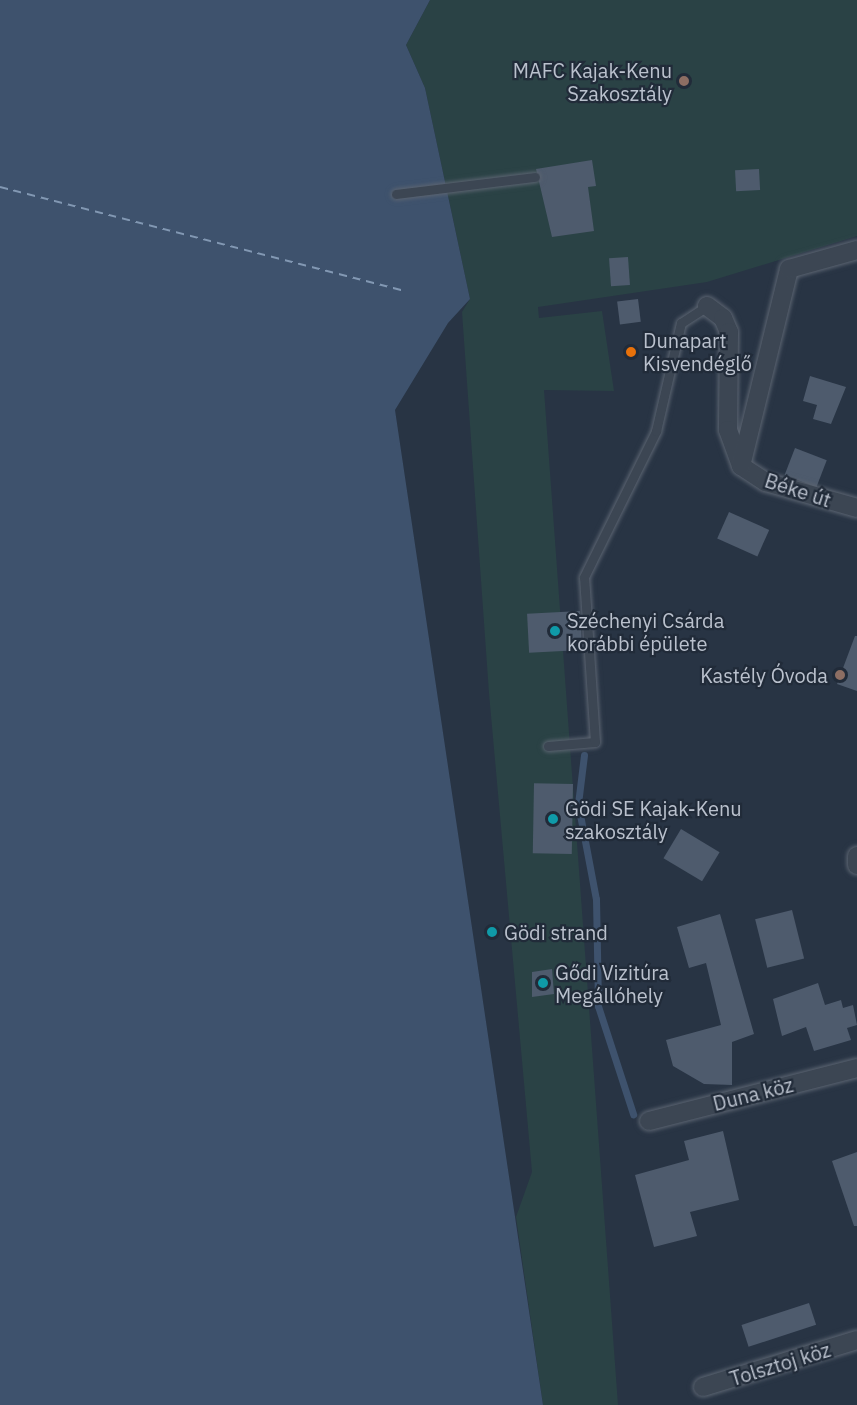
<!DOCTYPE html>
<meta charset="utf-8">
<style>
body{margin:0}
#map{position:relative;width:857px;height:1405px;overflow:hidden;background:#283444;font-family:"IBM Plex Sans",sans-serif}
div>[style]{position:absolute}
.green>*{inset:0;background:#2a4245}
.water>*{inset:0;background:#3e526d}
.stream>*{height:7px;margin:-3.5px;padding:0 3.5px;transform-origin:3.5px;border-radius:3.5px;background:#3e526d}
.ferry>*{height:1.5px;margin-top:-0.75px;transform-origin:0;background:repeating-linear-gradient(90deg,#8298b3 0 8px,transparent 0 14px)}
.building>*{inset:0;background:#4e5b6d;transform-origin:0 0}
.roads{filter:drop-shadow(0 0 2px #5b6471) drop-shadow(0 0 2px #5b6471)}
.lane>*{height:9px;margin:-4.5px;padding:0 4.5px;transform-origin:4.5px;border-radius:4.5px;background:#3c4653}
.street>*{height:18px;margin:-9px;padding:0 9px;transform-origin:9px;border-radius:9px;background:#3c4653}
.dots>*{width:16px;height:16px;translate:-50% -50%;box-sizing:border-box;border:3px solid #212b39;border-radius:50%}
span{translate:-50% -50%;white-space:nowrap;text-align:center;line-height:1.15;-webkit-text-stroke:4.5px #212b39;paint-order:stroke}
.poi-label{font-size:20px;color:#bac1cd}
.right{translate:-100% -50%;text-align:right}
.left{translate:0 -50%;text-align:left}
.street-label{font-size:20px;color:#bac1cd}
</style>
<div id="map">
<div class="green">
<div style="clip-path:polygon(430px 0,857px 0,857px 236px,707px 282px,538px 307px,539px 318px,602px 311px,614px 391px,544px 390px,618px 1405px,543px 1405px,516px 1217px,532px 1172px,489px 693px,462px 312px,470px 299px,425px 88px,406px 45px)"></div>
</div>
<div class="water">
<div style="clip-path:polygon(0 0,430px 0,406px 45px,425px 88px,470px 299px,448px 323px,395px 410px,543px 1405px,0 1405px)"></div>
</div>
<div class="stream">
<div style="left:584px;top:755px;width:49px;rotate:97deg"></div>
<div style="left:578px;top:804px;width:97px;rotate:79.3deg"></div>
<div style="left:596px;top:899px;width:107px;rotate:88.9deg"></div>
<div style="left:598px;top:1006px;width:114px;rotate:72deg"></div>
</div>
<div class="ferry">
<div style="left:0;top:187px;width:415px;rotate:14.4deg"></div>
</div>
<div class="building">
<div style="clip-path:polygon(592px 160px,596px 186px,588px 187px,594px 231px,552px 237px,536px 169px)"></div>
<div style="left:759px;top:169px;width:21px;height:24px;rotate:87deg"></div>
<div style="left:628px;top:257px;width:28px;height:19px;rotate:86deg"></div>
<div style="left:638px;top:299px;width:23px;height:21px;rotate:83deg"></div>
<div style="clip-path:polygon(810px 376px,846px 387px,831px 424px,813px 419px,817px 405px,803px 401px)"></div>
<div style="left:795px;top:448px;width:34px;height:29px;rotate:21deg"></div>
<div style="left:729px;top:512px;width:44px;height:29px;rotate:24deg"></div>
<div style="left:580px;top:611px;width:39px;height:53px;rotate:87deg"></div>
<div style="clip-path:polygon(855px 636px,857px 636px,857px 691px,837px 684px)"></div>
<div style="left:573px;top:784px;width:70px;height:39px;rotate:91deg"></div>
<div style="left:681px;top:829px;width:45px;height:34px;rotate:31deg"></div>
<div style="left:792px;top:910px;width:50px;height:38px;rotate:76deg"></div>
<div style="clip-path:polygon(720px 914px,754px 1034px,732px 1042px,732px 1085px,704px 1084px,673px 1066px,666px 1040px,721px 1025px,706px 963px,689px 968px,677px 927px)"></div>
<div style="clip-path:polygon(552px 969px,554px 994px,532px 997px,532px 972px)"></div>
<div style="clip-path:polygon(818px 983px,825px 1005px,841px 1000px,843px 1008px,853px 1005px,857px 1025px,847px 1028px,851px 1040px,814px 1051px,806px 1027px,782px 1036px,773px 999px)"></div>
<div style="clip-path:polygon(723px 1131px,739px 1200px,690px 1212px,697px 1236px,654px 1247px,635px 1175px,689px 1160px,684px 1141px)"></div>
<div style="clip-path:polygon(857px 1152px,857px 1226px,854px 1226px,832px 1161px)"></div>
<div style="left:809px;top:1303px;width:23px;height:71px;rotate:72deg"></div>
</div>
<div class="roads">
<div class="lane">
<div style="left:396px;top:194px;width:140px;rotate:-7deg"></div>
<div style="left:548px;top:746px;width:47px;rotate:-4.9deg"></div>
<div style="left:595px;top:742px;width:165px;rotate:-93.8deg"></div>
<div style="left:584px;top:577px;width:163px;rotate:-63.7deg"></div>
<div style="left:656px;top:431px;width:111px;rotate:-77deg"></div>
<div style="left:681px;top:323px;width:31px;rotate:-33deg"></div>
</div>
<div class="street">
<div style="left:707px;top:306px;width:20px;rotate:37deg"></div>
<div style="left:723px;top:318px;width:15px;rotate:67deg"></div>
<div style="left:729px;top:332px;width:98px;rotate:90.6deg"></div>
<div style="left:728px;top:430px;width:38px;rotate:70deg"></div>
<div style="left:741px;top:466px;width:30px;rotate:33deg"></div>
<div style="left:766px;top:482px;width:95px;rotate:15.9deg"></div>
<div style="left:741px;top:466px;width:203px;rotate:-76.3deg"></div>
<div style="left:789px;top:269px;width:71px;rotate:-15.6deg"></div>
<div style="left:857px;top:856px;width:9px;rotate:90deg"></div>
<div style="left:649px;top:1121px;width:215px;rotate:-14.3deg"></div>
<div style="left:703px;top:1387px;width:161px;rotate:-17deg"></div>
</div>
</div>
<div class="dots">
<div style="left:684px;top:81px;background:#8d6e63"></div>
<div style="left:631px;top:352px;background:#e8710a"></div>
<div style="left:555px;top:631px;background:#0f9aa8"></div>
<div style="left:840px;top:675px;background:#8d6e63"></div>
<div style="left:553px;top:819px;background:#0f9aa8"></div>
<div style="left:492px;top:932px;background:#0f9aa8"></div>
<div style="left:543px;top:983px;background:#0f9aa8"></div>
</div>
<div class="poi-label">
<span class="right" style="left:672px;top:82px">MAFC Kajak-Kenu<br>Szakosztály</span>
<span class="left" style="left:643px;top:352px">Dunapart<br>Kisvendéglő</span>
<span class="left" style="left:567px;top:632px">Széchenyi Csárda<br>korábbi épülete</span>
<span class="right" style="left:828px;top:675px">Kastély Óvoda</span>
<span class="left" style="left:565px;top:820px">Gödi SE Kajak-Kenu<br>szakosztály</span>
<span class="left" style="left:504px;top:932px">Gödi strand</span>
<span class="left" style="left:555px;top:984px">Gődi Vizitúra<br>Megállóhely</span>
</div>
<div class="street-label">
<span style="left:798px;top:490px;rotate:18deg">Béke út</span>
<span style="left:753px;top:1094px;rotate:-14deg">Duna köz</span>
<span style="left:780px;top:1364px;rotate:-17deg">Tolsztoj köz</span>
</div>
</div>
